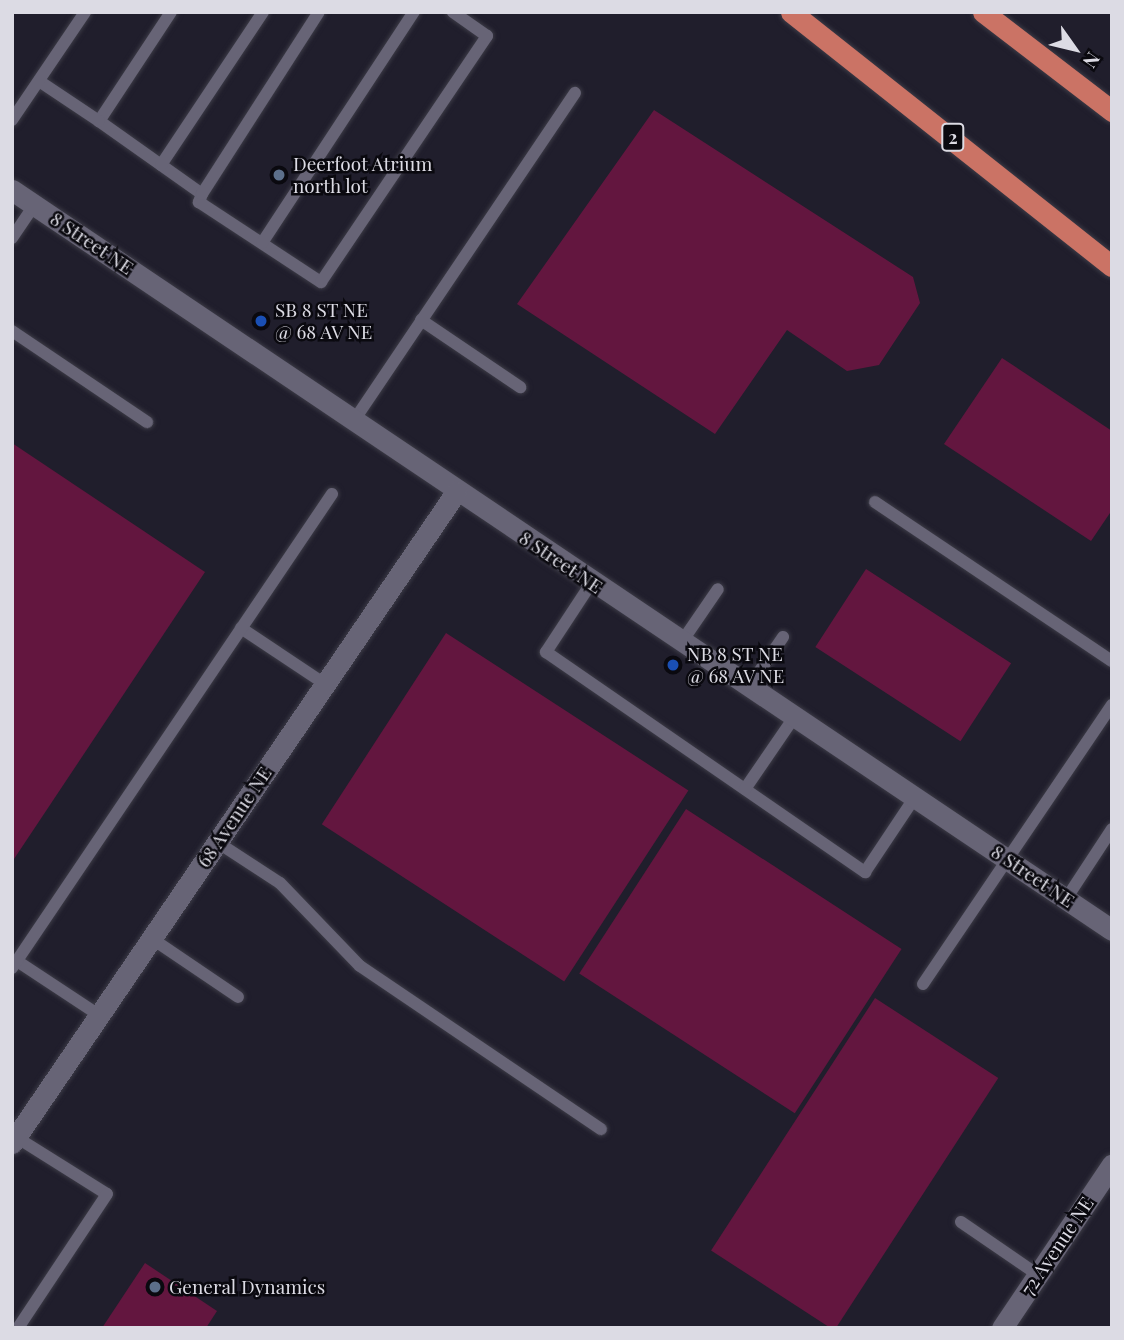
<!DOCTYPE html>
<style>
body{margin:0}
#map{position:relative;width:1124px;height:1340px;overflow:hidden;background:#201e2c;font-family:"Playfair Display",serif}
div>[style]{position:absolute}
.building>*{inset:0;background:#63163f;transform-origin:0 0}
.roads{filter:drop-shadow(0 0 2px #3c3b46) drop-shadow(0 0 2px #3c3b46)}
.service>*{height:12px;margin:-6px;padding:0 6px;transform-origin:6px;border-radius:6px;background:#676476}
.minor>*{height:21px;margin:-10.5px;padding:0 10.5px;transform-origin:10.5px;border-radius:10.5px;background:#676476}
.motorway>*{height:21px;margin:-10.5px;padding:0 10.5px;transform-origin:10.5px;border-radius:10.5px;background:#cb7365}
.dots>*{width:19px;height:19px;translate:-50% -50%;box-sizing:border-box;border:4px solid #0a090f;border-radius:50%}
span{translate:-50% -50%;white-space:nowrap;text-align:center;line-height:1.15;-webkit-text-stroke:5px #0a090f;paint-order:stroke}
.shield-label span{padding:2px 5px;background:#0a090f;border:2px solid;border-radius:5px;-webkit-text-stroke-width:0}
.shield-label{font-size:18px;color:#dcdbe4;font-weight:700}
.poi-label{font-size:19px;color:#dcdbe4}
.left{translate:0 -50%;text-align:left}
.street-label{font-size:19px;color:#dcdbe4}
.frame{position:absolute;inset:0;border:14px solid #dcdbe4;pointer-events:none}
.north{position:absolute;left:1040px;top:14px;width:70px;height:70px;-webkit-text-stroke:5px #0a090f;paint-order:stroke;rotate:124deg;font-size:19px;font-weight:700;line-height:28px;text-align:center;color:#dcdbe4}
.north::after{content:'';display:block;margin:auto;width:24px;height:32px;background:#dcdbe4;clip-path:polygon(50% 0,100% 100%,50% 72%,0 100%)}
</style>
<div id="map">
<div class="building">
<div style="clip-path:polygon(654px 110px,913px 277px,920px 303px,879px 365px,847px 371px,787px 330px,715px 434px,517px 304px)"></div>
<div style="clip-path:polygon(1002px 358px,1112px 431px,1112px 510px,1091px 541px,944px 444px)"></div>
<div style="clip-path:polygon(12px 443px,205px 572px,12px 862px)"></div>
<div style="left:866px;top:569px;width:173px;height:93px;rotate:33deg"></div>
<div style="left:446px;top:633px;width:289px;height:228px;rotate:33deg"></div>
<div style="left:686px;top:809px;width:257px;height:196px;rotate:33deg"></div>
<div style="left:875px;top:998px;width:147px;height:301px;rotate:33deg"></div>
<div style="clip-path:polygon(145px 1263px,217px 1311px,206px 1328px,102px 1328px)"></div>
</div>
<div class="roads">
<div class="service">
<div style="left:171px;top:12px;width:131px;rotate:123.4deg"></div>
<div style="left:99px;top:121px;width:126px;rotate:35.3deg"></div>
<div style="left:202px;top:194px;width:9px;rotate:111deg"></div>
<div style="left:199px;top:202px;width:146px;rotate:33.3deg"></div>
<div style="left:321px;top:282px;width:297px;rotate:-56deg"></div>
<div style="left:487px;top:36px;width:42px;rotate:-144.8deg"></div>
<div style="left:39px;top:81px;width:72px;rotate:33.7deg"></div>
<div style="left:12px;top:120px;width:130px;rotate:-55.9deg"></div>
<div style="left:161px;top:165px;width:184px;rotate:-56.3deg"></div>
<div style="left:202px;top:194px;width:216px;rotate:-57.3deg"></div>
<div style="left:12px;top:238px;width:40px;rotate:-56deg"></div>
<div style="left:262px;top:243px;width:277px;rotate:-56.7deg"></div>
<div style="left:421px;top:320px;width:120px;rotate:34.1deg"></div>
<div style="left:12px;top:331px;width:163px;rotate:34deg"></div>
<div style="left:353px;top:422px;width:397px;rotate:-56deg"></div>
<div style="left:875px;top:502px;width:285px;rotate:33.9deg"></div>
<div style="left:592px;top:582px;width:84px;rotate:123.3deg"></div>
<div style="left:546px;top:652px;width:388px;rotate:34.6deg"></div>
<div style="left:865px;top:872px;width:90px;rotate:-56.3deg"></div>
<div style="left:241px;top:628px;width:101px;rotate:33.7deg"></div>
<div style="left:681px;top:643px;width:65px;rotate:-55.6deg"></div>
<div style="left:748px;top:688px;width:62px;rotate:-55.5deg"></div>
<div style="left:745px;top:789px;width:85px;rotate:-55.6deg"></div>
<div style="left:217px;top:842px;width:75px;rotate:33.1deg"></div>
<div style="left:280px;top:883px;width:115px;rotate:46.1deg"></div>
<div style="left:360px;top:966px;width:291px;rotate:34.1deg"></div>
<div style="left:1066px;top:899px;width:84px;rotate:-56.7deg"></div>
<div style="left:151px;top:938px;width:105px;rotate:34.1deg"></div>
<div style="left:17px;top:961px;width:98px;rotate:33.4deg"></div>
<div style="left:12px;top:968px;width:572px;rotate:-55.98deg"></div>
<div style="left:923px;top:984px;width:337px;rotate:-55.9deg"></div>
<div style="left:16px;top:1137px;width:107px;rotate:32.1deg"></div>
<div style="left:107px;top:1194px;width:161px;rotate:123.6deg"></div>
<div style="left:961px;top:1222px;width:93px;rotate:34.5deg"></div>
</div>
<div class="minor">
<div style="left:12px;top:190px;width:1326px;rotate:33.93deg"></div>
<div style="left:12px;top:1143px;width:788px;rotate:-55.7deg"></div>
<div style="left:1002px;top:1328px;width:197px;rotate:-56.1deg"></div>
</div>
<div class="motorway">
<div style="left:791px;top:12px;width:409px;rotate:38.4deg"></div>
<div style="left:983px;top:12px;width:163px;rotate:37.5deg"></div>
</div>
</div>
<div class="dots">
<div style="left:279px;top:175px;background:#5c6f8a"></div>
<div style="left:261px;top:321px;background:#1a4fb4"></div>
<div style="left:673px;top:665px;background:#1a4fb4"></div>
<div style="left:155px;top:1287px;background:#5c6f8a"></div>
</div>
<div class="shield-label">
<span style="left:953px;top:137px">2</span>
</div>
<div class="poi-label">
<span class="left" style="left:293px;top:175px">Deerfoot Atrium<br>north lot</span>
<span class="left" style="left:275px;top:321px">SB 8 ST NE<br>@ 68 AV NE</span>
<span class="left" style="left:687px;top:665px">NB 8 ST NE<br>@ 68 AV NE</span>
<span class="left" style="left:169px;top:1287px">General Dynamics</span>
</div>
<div class="street-label">
<span style="left:92px;top:243px;rotate:34deg">8 Street NE</span>
<span style="left:561px;top:562px;rotate:34deg">8 Street NE</span>
<span style="left:234px;top:817px;rotate:-56deg">68 Avenue NE</span>
<span style="left:1033px;top:876px;rotate:34deg">8 Street NE</span>
<span style="left:1057px;top:1246px;rotate:-56deg">72 Avenue NE</span>
</div>
<div class="frame"></div>
<div class="north">N</div>
</div>
